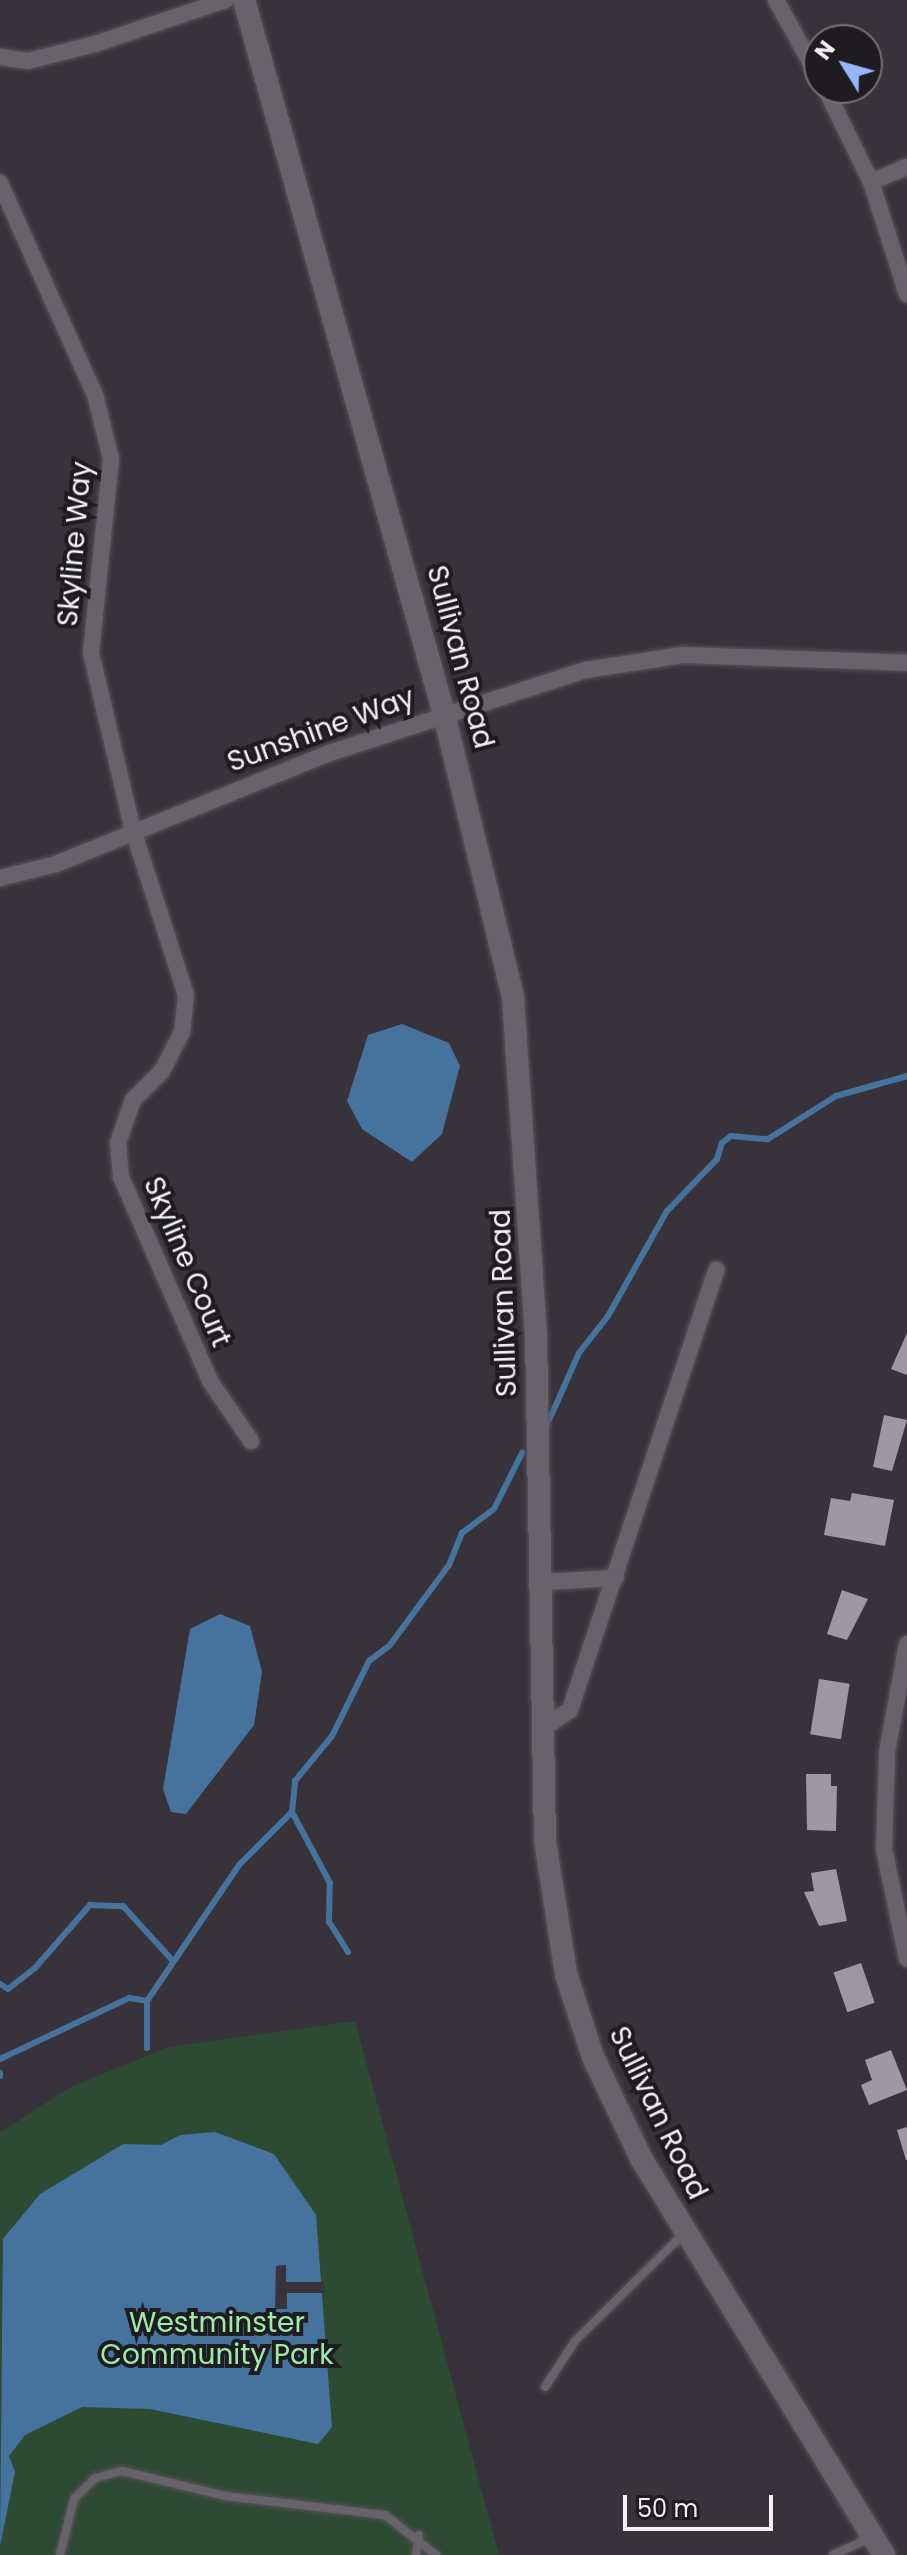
<!DOCTYPE html>
<style>
body{margin:0}
#map{position:relative;width:907px;height:2555px;overflow:hidden;background:#38333b;font-family:Poppins,sans-serif}
div>[style]{position:absolute}
.green>*{inset:0;background:#2d4a33}
.water>*{inset:0;background:#46739e}
.pier>*{inset:0;background:#38333b}
.stream>*{height:6px;margin:-3px;padding:0 3px;transform-origin:3px;border-radius:3px;background:#46739e}
.building>*{inset:0;background:#9e99a1;transform-origin:0 0}
.roads{filter:drop-shadow(0 0 2px #565359) drop-shadow(0 0 2px #565359)}
.lane>*{height:8px;margin:-4px;padding:0 4px;transform-origin:4px;border-radius:4px;background:#68636b}
.street>*{height:16px;margin:-8px;padding:0 8px;transform-origin:8px;border-radius:8px;background:#68636b}
.secondary>*{height:22px;margin:-11px;padding:0 11px;transform-origin:11px;border-radius:11px;background:#68636b}
span{translate:-50% -50%;white-space:nowrap;text-align:center;line-height:1.15;-webkit-text-stroke:8px #1e1c1f;paint-order:stroke}
.street-label{font-size:28px;color:#f4f1f6}
.park-label{font-size:28px;color:#9ceaac}
.north{position:absolute;left:803px;top:24px;width:80px;height:80px;box-sizing:border-box;background:#1e1c1f;border:2px solid #747175;border-radius:50%;rotate:307deg;font-size:22px;font-weight:700;line-height:32px;text-align:center;color:#f4f1f6}
.north::after{content:'';display:block;margin:auto;width:28px;height:36px;background:#97b6fd;clip-path:polygon(50% 0,100% 100%,50% 72%,0 100%)}
.scale{position:absolute;left:623px;top:2495px;width:150px;height:36px;box-sizing:border-box;border:4px solid #f4f1f6;border-top:0;padding-left:10px;font-size:24px;line-height:28px;white-space:nowrap;color:#f4f1f6;-webkit-text-stroke:6px #1e1c1f;paint-order:stroke}
</style>
<div id="map">
<div class="green">
<div style="clip-path:polygon(355px 2021px,499px 2555px,0 2555px,0 2133px,68px 2088px,169px 2047px)"></div>
</div>
<div class="water">
<div style="clip-path:polygon(402px 1024px,449px 1043px,460px 1066px,442px 1134px,412px 1162px,362px 1129px,347px 1101px,368px 1035px)"></div>
<div style="clip-path:polygon(220px 1614px,250px 1626px,262px 1672px,254px 1725px,186px 1814px,171px 1812px,163px 1789px,190px 1629px)"></div>
<div style="clip-path:polygon(215px 2132px,274px 2154px,316px 2215px,332px 2427px,318px 2444px,150px 2409px,82px 2407px,25px 2435px,9px 2456px,15px 2472px,0 2546px,3px 2239px,40px 2194px,123px 2144px,161px 2145px,180px 2135px)"></div>
</div>
<div class="pier">
<div style="clip-path:polygon(286px 2265px,286px 2282px,324px 2282px,324px 2293px,287px 2293px,287px 2309px,275px 2309px,276px 2266px)"></div>
</div>
<div class="stream">
<div style="left:546px;top:1427px;width:81px;rotate:-66deg"></div>
<div style="left:579px;top:1353px;width:47px;rotate:-51.9deg"></div>
<div style="left:608px;top:1316px;width:120px;rotate:-60.7deg"></div>
<div style="left:667px;top:1211px;width:72px;rotate:-46.1deg"></div>
<div style="left:717px;top:1159px;width:17px;rotate:-73deg"></div>
<div style="left:722px;top:1143px;width:11px;rotate:-38deg"></div>
<div style="left:731px;top:1136px;width:37px;rotate:5deg"></div>
<div style="left:768px;top:1139px;width:80px;rotate:-32.3deg"></div>
<div style="left:836px;top:1096px;width:74px;rotate:-15.7deg"></div>
<div style="left:348px;top:1952px;width:36px;rotate:-122deg"></div>
<div style="left:329px;top:1922px;width:39px;rotate:-89deg"></div>
<div style="left:330px;top:1883px;width:81px;rotate:-118.2deg"></div>
<div style="left:292px;top:1812px;width:31px;rotate:-84deg"></div>
<div style="left:295px;top:1781px;width:58px;rotate:-50.6deg"></div>
<div style="left:332px;top:1736px;width:84px;rotate:-63.7deg"></div>
<div style="left:369px;top:1661px;width:26px;rotate:-37deg"></div>
<div style="left:390px;top:1645px;width:99px;rotate:-53.6deg"></div>
<div style="left:449px;top:1565px;width:35px;rotate:-68deg"></div>
<div style="left:462px;top:1533px;width:40px;rotate:-37deg"></div>
<div style="left:494px;top:1509px;width:63px;rotate:-63.4deg"></div>
<div style="left:0;top:1984px;width:9px;rotate:32deg"></div>
<div style="left:8px;top:1989px;width:34px;rotate:-38deg"></div>
<div style="left:35px;top:1968px;width:84px;rotate:-48.9deg"></div>
<div style="left:90px;top:1905px;width:33px;rotate:2deg"></div>
<div style="left:123px;top:1906px;width:74px;rotate:47.7deg"></div>
<div style="left:147px;top:2048px;width:47px;rotate:-90deg"></div>
<div style="left:147px;top:2001px;width:164px;rotate:-55.9deg"></div>
<div style="left:239px;top:1865px;width:75px;rotate:-45deg"></div>
<div style="left:0;top:2059px;width:143px;rotate:-25.3deg"></div>
<div style="left:129px;top:1998px;width:18px;rotate:9deg"></div>
<div style="left:0;top:2073px;width:3px;rotate:90deg"></div>
</div>
<div class="building">
<div style="clip-path:polygon(907px 1333px,907px 1375px,891px 1369px)"></div>
<div style="clip-path:polygon(884px 1415px,907px 1420px,892px 1471px,873px 1467px)"></div>
<div style="clip-path:polygon(852px 1493px,894px 1500px,885px 1546px,824px 1535px,831px 1498px,850px 1501px)"></div>
<div style="clip-path:polygon(842px 1590px,868px 1599px,847px 1640px,827px 1634px)"></div>
<div style="left:819px;top:1679px;width:31px;height:56px;rotate:9deg"></div>
<div style="clip-path:polygon(806px 1774px,831px 1774px,831px 1786px,837px 1786px,836px 1831px,807px 1830px)"></div>
<div style="clip-path:polygon(836px 1869px,847px 1921px,819px 1926px,804px 1892px,814px 1891px,811px 1873px)"></div>
<div style="left:861px;top:1963px;width:42px;height:29px;rotate:71deg"></div>
<div style="clip-path:polygon(891px 2050px,907px 2090px,869px 2105px,861px 2085px,872px 2080px,865px 2060px)"></div>
<div style="clip-path:polygon(907px 2127px,907px 2160px,906px 2160px,897px 2130px)"></div>
</div>
<div class="roads">
<div class="lane">
<div style="left:545px;top:2387px;width:55px;rotate:-56.9deg"></div>
<div style="left:575px;top:2341px;width:153px;rotate:-44.7deg"></div>
<div style="left:60px;top:2555px;width:58px;rotate:-76deg"></div>
<div style="left:74px;top:2499px;width:30px;rotate:-45deg"></div>
<div style="left:95px;top:2478px;width:28px;rotate:-15deg"></div>
<div style="left:122px;top:2471px;width:106px;rotate:13.6deg"></div>
<div style="left:225px;top:2496px;width:161px;rotate:6.8deg"></div>
<div style="left:385px;top:2515px;width:65px;rotate:38.1deg"></div>
<div style="left:416px;top:2555px;width:20px;rotate:-81deg"></div>
<div style="left:833px;top:2555px;width:43px;rotate:-24.8deg"></div>
</div>
<div class="street">
<div style="left:776px;top:0;width:89px;rotate:61.1deg"></div>
<div style="left:0;top:57px;width:28px;rotate:8deg"></div>
<div style="left:28px;top:61px;width:69px;rotate:-14.2deg"></div>
<div style="left:95px;top:44px;width:138px;rotate:-18.6deg"></div>
<div style="left:825px;top:88px;width:105px;rotate:63.9deg"></div>
<div style="left:871px;top:182px;width:118px;rotate:72.2deg"></div>
<div style="left:871px;top:182px;width:39px;rotate:-23deg"></div>
<div style="left:0;top:183px;width:235px;rotate:65.9deg"></div>
<div style="left:96px;top:398px;width:63px;rotate:76.2deg"></div>
<div style="left:111px;top:459px;width:195px;rotate:95.9deg"></div>
<div style="left:91px;top:653px;width:182px;rotate:76.7deg"></div>
<div style="left:133px;top:830px;width:173px;rotate:72.2deg"></div>
<div style="left:186px;top:995px;width:37px;rotate:96deg"></div>
<div style="left:182px;top:1032px;width:44px;rotate:117.1deg"></div>
<div style="left:162px;top:1071px;width:41px;rotate:135deg"></div>
<div style="left:133px;top:1100px;width:46px;rotate:109.2deg"></div>
<div style="left:118px;top:1143px;width:34px;rotate:85deg"></div>
<div style="left:121px;top:1177px;width:223px;rotate:66.4deg"></div>
<div style="left:210px;top:1381px;width:73px;rotate:55.7deg"></div>
<div style="left:0;top:878px;width:58px;rotate:-14deg"></div>
<div style="left:56px;top:864px;width:296px;rotate:-22.1deg"></div>
<div style="left:330px;top:753px;width:269px;rotate:-18deg"></div>
<div style="left:586px;top:670px;width:98px;rotate:-8.8deg"></div>
<div style="left:683px;top:655px;width:224px;rotate:2deg"></div>
<div style="left:542px;top:1582px;width:74px;rotate:-3.1deg"></div>
<div style="left:907px;top:1644px;width:110px;rotate:100.5deg"></div>
<div style="left:887px;top:1752px;width:97px;rotate:91.8deg"></div>
<div style="left:884px;top:1849px;width:112px;rotate:78.2deg"></div>
<div style="left:544px;top:1728px;width:32px;rotate:-35deg"></div>
<div style="left:570px;top:1710px;width:464px;rotate:-71.6deg"></div>
</div>
<div class="secondary">
<div style="left:244px;top:0;width:741px;rotate:74.35deg"></div>
<div style="left:444px;top:714px;width:292px;rotate:76.3deg"></div>
<div style="left:513px;top:998px;width:338px;rotate:86.1deg"></div>
<div style="left:536px;top:1335px;width:506px;rotate:88.98deg"></div>
<div style="left:545px;top:1841px;width:135px;rotate:81deg"></div>
<div style="left:566px;top:1974px;width:87px;rotate:72deg"></div>
<div style="left:593px;top:2057px;width:114px;rotate:64.6deg"></div>
<div style="left:642px;top:2160px;width:463px;rotate:58.5deg"></div>
</div>
</div>
<div class="street-label">
<span style="left:75px;top:544px;rotate:-85deg">Skyline Way</span>
<span style="left:460px;top:657px;rotate:75deg">Sullivan Road</span>
<span style="left:321px;top:730px;rotate:-20deg">Sunshine Way</span>
<span style="left:187px;top:1262px;rotate:67deg">Skyline Court</span>
<span style="left:504px;top:1303px;rotate:-92deg">Sullivan Road</span>
<span style="left:658px;top:2113px;rotate:64deg">Sullivan Road</span>
</div>
<div class="park-label">
<span style="left:217px;top:2339px">Westminster<br>Community Park</span>
</div>
<div class="north">N</div>
<div class="scale">50 m</div>
</div>
